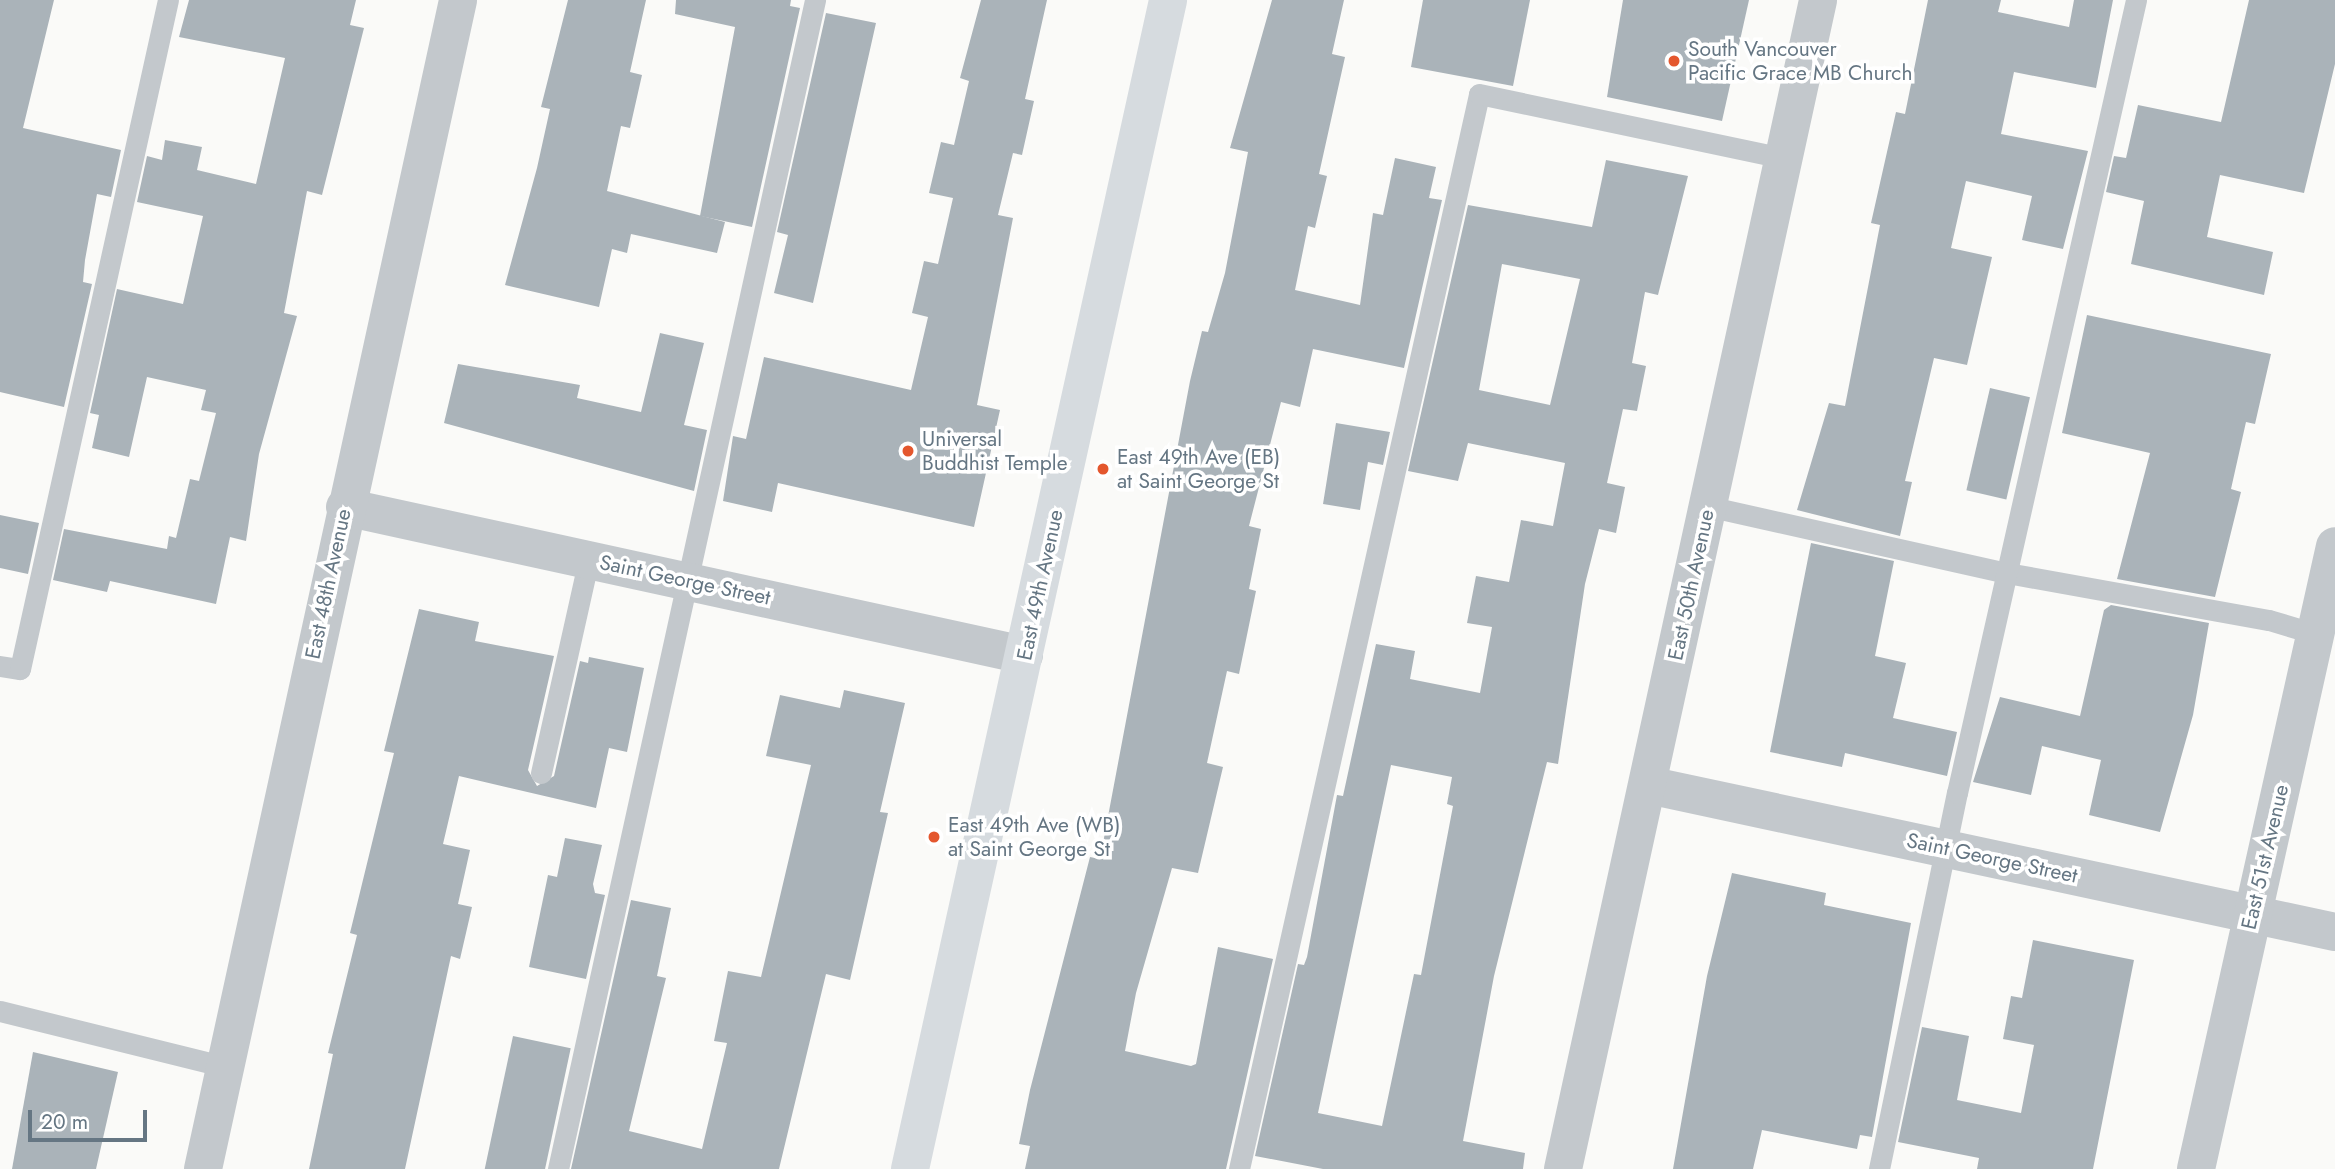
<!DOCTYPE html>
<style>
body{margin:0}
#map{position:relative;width:2335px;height:1169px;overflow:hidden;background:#fafaf8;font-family:Jost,sans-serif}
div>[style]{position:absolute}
.building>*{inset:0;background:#aab3b9;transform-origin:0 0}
.lane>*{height:21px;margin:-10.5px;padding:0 10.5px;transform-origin:10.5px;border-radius:10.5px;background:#c3c8cc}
.street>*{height:38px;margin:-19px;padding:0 19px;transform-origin:19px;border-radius:19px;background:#c3c8cc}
.secondary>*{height:38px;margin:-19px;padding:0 19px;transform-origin:19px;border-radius:19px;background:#d6dbdf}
.dots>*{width:19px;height:19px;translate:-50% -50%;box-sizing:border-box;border:4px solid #fff;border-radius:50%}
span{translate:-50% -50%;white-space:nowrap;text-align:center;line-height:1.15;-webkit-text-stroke:7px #fff;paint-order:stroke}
.poi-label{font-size:21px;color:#657683}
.left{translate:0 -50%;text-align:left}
.street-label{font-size:21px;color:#657683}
.scale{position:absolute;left:28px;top:1110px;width:119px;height:32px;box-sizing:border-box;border:4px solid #657683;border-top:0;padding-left:9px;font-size:21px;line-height:24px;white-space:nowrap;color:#657683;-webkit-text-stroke:5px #fff;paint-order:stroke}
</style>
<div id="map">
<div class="building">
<div style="clip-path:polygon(0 0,54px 0,23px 128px,121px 150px,111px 197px,97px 194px,85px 260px,83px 282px,92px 284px,64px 407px,0 392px)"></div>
<div style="clip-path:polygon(189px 0,356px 0,350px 25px,364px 28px,322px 195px,307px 191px,284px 313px,297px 316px,259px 454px,246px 541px,230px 537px,216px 604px,110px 581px,107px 592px,53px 580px,64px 529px,167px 549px,169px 536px,176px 538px,190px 479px,199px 481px,216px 413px,201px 410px,206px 390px,147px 377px,129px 457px,92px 448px,99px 415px,90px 413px,117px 289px,183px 304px,203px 216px,137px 202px,147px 156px,162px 160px,165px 140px,202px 147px,197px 170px,256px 184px,285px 58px,179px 37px)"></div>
<div style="clip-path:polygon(568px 0,646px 0,630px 72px,642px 75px,630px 128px,621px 126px,607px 191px,725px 222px,717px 253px,631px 234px,627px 253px,612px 249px,599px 307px,505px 285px,537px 168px,550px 109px,541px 107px)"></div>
<div style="clip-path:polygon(676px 0,791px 0,790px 6px,800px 8px,752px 227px,700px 216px,735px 27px,675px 14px)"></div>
<div style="clip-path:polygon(981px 0,1047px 0,1025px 99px,1034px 101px,1022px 155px,1013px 153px,998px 215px,1013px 218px,977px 405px,1000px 410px,974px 527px,778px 483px,772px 512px,723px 501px,733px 436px,746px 439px,764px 357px,911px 390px,928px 317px,912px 313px,924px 261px,938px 264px,953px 198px,929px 193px,941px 142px,954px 145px,969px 81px,960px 78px)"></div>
<div style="clip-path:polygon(1272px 0,1344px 0,1332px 54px,1345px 57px,1319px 174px,1327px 176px,1315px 228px,1308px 226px,1295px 290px,1360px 305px,1373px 213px,1383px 215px,1395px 158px,1436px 167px,1429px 198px,1442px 200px,1404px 368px,1313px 349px,1300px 407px,1281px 402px,1249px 526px,1261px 529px,1249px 589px,1256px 591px,1239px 674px,1227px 671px,1207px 763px,1223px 767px,1198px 873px,1172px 868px,1136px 993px,1125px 1051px,1191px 1066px,1196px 1064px,1218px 947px,1273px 959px,1226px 1169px,1025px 1169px,1030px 1146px,1019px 1144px,1030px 1090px,1090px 857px,1100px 859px,1190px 381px,1202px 331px,1208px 332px,1225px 273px,1248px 152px,1230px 148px)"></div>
<div style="clip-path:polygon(1423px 0,1530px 0,1513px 86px,1411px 67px)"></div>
<div style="clip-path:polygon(1623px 0,1749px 0,1722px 121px,1607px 97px)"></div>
<div style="clip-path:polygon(1928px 0,2001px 0,1998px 12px,2069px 27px,2074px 0,2113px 0,2096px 88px,2014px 72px,2001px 134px,2088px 151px,2063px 249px,2022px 240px,2032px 196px,1966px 181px,1951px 248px,1992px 257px,1967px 365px,1934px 358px,1905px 481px,1912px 482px,1900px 536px,1797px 510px,1829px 403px,1845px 406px,1880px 225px,1871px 223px,1896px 112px,1905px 114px)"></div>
<div style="clip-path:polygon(2249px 0,2335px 0,2335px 64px,2304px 193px,2220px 175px,2207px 237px,2273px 252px,2264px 295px,2131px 264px,2144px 201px,2106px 192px,2114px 156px,2126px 158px,2138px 105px,2221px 122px)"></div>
<div style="clip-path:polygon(826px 13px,876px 23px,813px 303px,774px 293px,788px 235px,777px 232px)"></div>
<div style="clip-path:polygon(evenodd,1606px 160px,1688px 176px,1658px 295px,1645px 292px,1632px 363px,1646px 366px,1637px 411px,1623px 409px,1607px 483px,1625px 487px,1616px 533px,1599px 529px,1585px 584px,1558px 764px,1547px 762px,1494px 976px,1463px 1141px,1525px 1153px,1523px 1169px,1323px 1169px,1255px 1156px,1298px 964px,1304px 965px,1307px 957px,1337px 795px,1343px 796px,1376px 644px,1415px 651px,1410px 679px,1480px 693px,1492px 627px,1467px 623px,1476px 576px,1509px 582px,1521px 520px,1553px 526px,1565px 463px,1468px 443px,1458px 481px,1408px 471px,1468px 205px,1592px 227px,1606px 160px,1502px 264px,1580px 279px,1550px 405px,1479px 390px,1502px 264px,1606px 160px,1391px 765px,1452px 777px,1447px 804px,1453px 806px,1421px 975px,1414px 974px,1382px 1126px,1318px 1113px,1391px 765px)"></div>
<div style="clip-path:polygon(2087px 315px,2271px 354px,2255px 424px,2246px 422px,2231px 489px,2241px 492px,2215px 597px,2117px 579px,2150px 453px,2062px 433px)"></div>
<div style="clip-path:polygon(660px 333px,704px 343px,684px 425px,707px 430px,694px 491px,444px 423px,458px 364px,580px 385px,577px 398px,641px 412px)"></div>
<div style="left:1990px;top:388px;width:41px;height:105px;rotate:13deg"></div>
<div style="clip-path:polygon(1336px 423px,1390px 432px,1383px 465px,1368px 462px,1360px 510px,1323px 504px)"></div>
<div style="clip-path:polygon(0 515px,39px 523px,28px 574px,0 568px)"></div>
<div style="clip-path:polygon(1811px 543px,1894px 561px,1875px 656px,1906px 663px,1893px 718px,1957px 732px,1947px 776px,1845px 753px,1842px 767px,1770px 752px)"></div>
<div style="clip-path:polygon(2111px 605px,2209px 623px,2193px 715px,2160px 832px,2089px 815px,2101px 760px,2042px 746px,2031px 795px,1973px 782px,2000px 697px,2080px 716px,2104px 610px)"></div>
<div style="clip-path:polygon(419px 609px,479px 622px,475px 641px,554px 656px,528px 770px,537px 786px,554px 776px,580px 661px,588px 663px,589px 657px,644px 668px,627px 752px,609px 748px,596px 808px,459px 776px,443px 844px,470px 850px,458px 904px,472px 907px,460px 959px,451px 956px,405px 1169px,309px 1169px,333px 1054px,328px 1053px,357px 935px,350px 933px,394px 753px,384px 751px)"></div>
<div style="clip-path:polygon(844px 690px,905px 703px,880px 812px,888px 813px,850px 980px,826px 974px,779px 1169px,571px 1169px,631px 900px,671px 908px,657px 976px,666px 978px,629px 1131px,702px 1149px,727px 1043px,714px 1041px,728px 971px,761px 977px,811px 765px,766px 756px,780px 695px,840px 708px)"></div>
<div style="clip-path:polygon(565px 838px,602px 845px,593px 884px,595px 893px,605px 895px,586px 979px,529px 967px,548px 875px,557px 877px)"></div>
<div style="clip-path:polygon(1732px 873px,1826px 893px,1824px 905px,1911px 923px,1872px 1137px,1860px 1135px,1857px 1149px,1762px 1130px,1753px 1169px,1673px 1169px,1707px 976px)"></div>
<div style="clip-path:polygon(2033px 940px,2134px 960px,2093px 1169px,1977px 1169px,1979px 1158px,1898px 1142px,1922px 1027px,1969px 1036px,1957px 1100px,2021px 1113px,2034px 1045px,2003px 1039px,2011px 996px,2022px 998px)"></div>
<div style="left:513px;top:1036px;width:59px;height:136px;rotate:12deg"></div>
<div style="clip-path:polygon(33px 1052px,118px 1072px,96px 1169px,12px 1169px)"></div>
</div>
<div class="lane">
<div style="left:1707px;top:506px;width:307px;rotate:12.6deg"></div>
<div style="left:2007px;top:573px;width:266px;rotate:10.2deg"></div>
<div style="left:2269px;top:620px;width:49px;rotate:16.6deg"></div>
<div style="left:0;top:666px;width:20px;rotate:9deg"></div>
<div style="left:20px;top:669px;width:685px;rotate:-77.53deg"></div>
<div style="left:541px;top:773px;width:219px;rotate:-77.4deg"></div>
<div style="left:0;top:1011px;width:233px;rotate:13.9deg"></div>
<div style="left:558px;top:1169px;width:1197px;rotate:-77.6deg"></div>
<div style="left:1239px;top:1169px;width:1101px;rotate:-77.41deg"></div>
<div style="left:1479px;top:94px;width:312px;rotate:11.9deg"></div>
<div style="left:1879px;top:1169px;width:384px;rotate:-78.3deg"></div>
<div style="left:1957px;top:793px;width:813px;rotate:-77.28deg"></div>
</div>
<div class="street">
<div style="left:345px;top:507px;width:695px;rotate:12.3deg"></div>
<div style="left:1648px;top:785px;width:703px;rotate:12.08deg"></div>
<div style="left:203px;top:1169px;width:1196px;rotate:-77.69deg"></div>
<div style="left:1563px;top:1169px;width:1196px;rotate:-77.69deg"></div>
<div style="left:2196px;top:1169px;width:638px;rotate:-77.42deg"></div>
</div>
<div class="secondary">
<div style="left:910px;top:1169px;width:1197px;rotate:-77.55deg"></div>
</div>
<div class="dots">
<div style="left:1674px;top:61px;background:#e4572e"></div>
<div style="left:908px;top:451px;background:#e4572e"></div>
<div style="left:1103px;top:469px;background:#e4572e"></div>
<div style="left:934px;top:837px;background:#e4572e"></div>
</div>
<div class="poi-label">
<span class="left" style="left:1688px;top:61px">South Vancouver<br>Pacific Grace MB Church</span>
<span class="left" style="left:922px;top:451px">Universal<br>Buddhist Temple</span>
<span class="left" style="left:1117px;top:469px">East 49th Ave (EB)<br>at Saint George St</span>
<span class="left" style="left:948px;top:837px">East 49th Ave (WB)<br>at Saint George St</span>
</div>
<div class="street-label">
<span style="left:685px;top:580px;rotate:12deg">Saint George Street</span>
<span style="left:328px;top:584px;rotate:-78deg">East 48th Avenue</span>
<span style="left:1040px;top:585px;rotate:-78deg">East 49th Avenue</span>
<span style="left:1691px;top:585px;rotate:-78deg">East 50th Avenue</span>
<span style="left:2265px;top:857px;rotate:-77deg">East 51st Avenue</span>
<span style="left:1992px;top:858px;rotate:12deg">Saint George Street</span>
</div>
<div class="scale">20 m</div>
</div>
